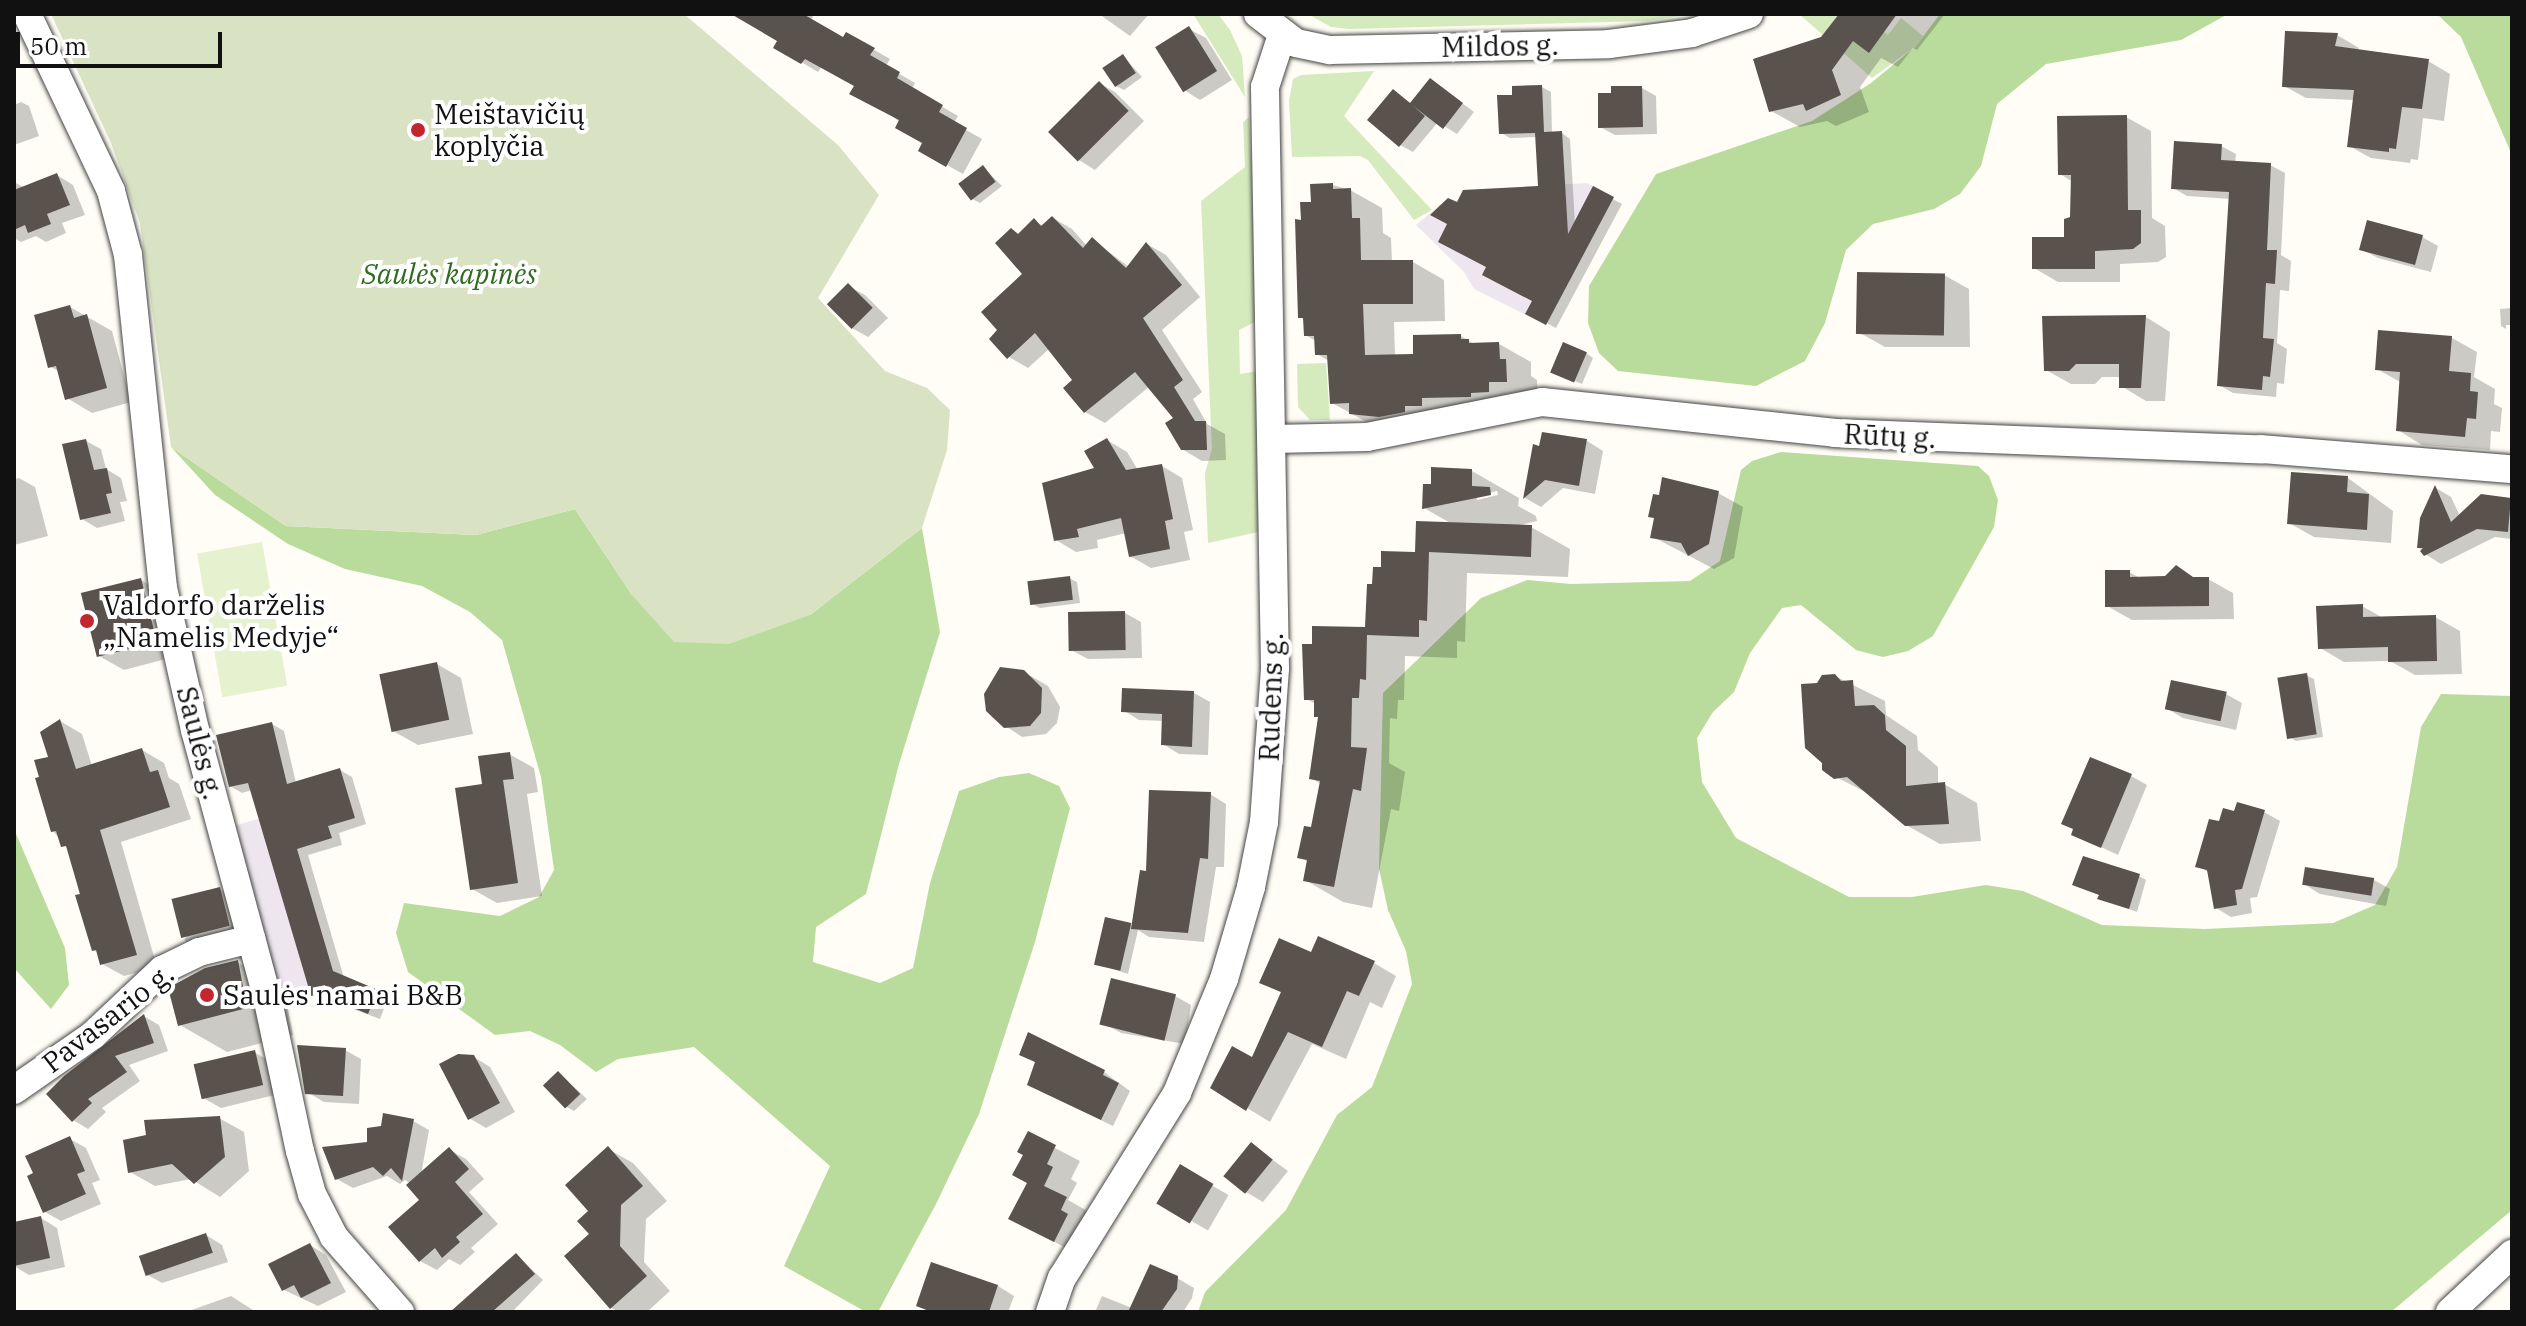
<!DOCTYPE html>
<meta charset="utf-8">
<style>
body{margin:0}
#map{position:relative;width:2526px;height:1326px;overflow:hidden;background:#fffdf5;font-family:"IBM Plex Serif",serif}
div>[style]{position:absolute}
.industrial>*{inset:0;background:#eee6ef;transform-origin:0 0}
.green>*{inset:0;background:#d5ebbd}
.forest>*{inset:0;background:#b9dc9c}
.cemetery>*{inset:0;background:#d9e3c4}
.pitch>*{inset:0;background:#e6f2cf;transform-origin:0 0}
.shadow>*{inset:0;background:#0003;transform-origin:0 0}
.building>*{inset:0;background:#5a524d;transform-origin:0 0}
.roads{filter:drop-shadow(0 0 2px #444) drop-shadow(0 0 2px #444)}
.street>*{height:28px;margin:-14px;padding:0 14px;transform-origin:14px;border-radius:14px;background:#fff}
.dots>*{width:22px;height:22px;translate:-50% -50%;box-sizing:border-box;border:4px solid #fff;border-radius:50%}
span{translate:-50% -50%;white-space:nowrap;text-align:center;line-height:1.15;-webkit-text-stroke:8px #fff;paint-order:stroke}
.street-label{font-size:28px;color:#111}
.poi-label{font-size:28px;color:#111}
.left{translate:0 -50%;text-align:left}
.park-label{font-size:28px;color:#2f6b1f;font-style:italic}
.frame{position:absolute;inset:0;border:16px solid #111;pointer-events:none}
.scale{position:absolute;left:16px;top:32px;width:206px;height:36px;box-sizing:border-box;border:4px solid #111;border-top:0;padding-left:10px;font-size:24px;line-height:28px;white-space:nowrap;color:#111;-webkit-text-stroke:6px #fff;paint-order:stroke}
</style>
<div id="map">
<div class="industrial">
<div style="clip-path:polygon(1587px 183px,1614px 197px,1546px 325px,1474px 289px,1464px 272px,1416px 225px,1448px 198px,1457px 202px,1463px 190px)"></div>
<div style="left:286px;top:811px;width:184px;height:67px;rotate:74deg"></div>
</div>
<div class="green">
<div style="clip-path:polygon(1193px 14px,1218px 14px,1230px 30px,1242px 56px,1245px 97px)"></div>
<div style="clip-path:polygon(1308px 14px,1692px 14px,1648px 21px,1349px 29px,1331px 27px)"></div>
<div style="clip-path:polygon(1799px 14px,1839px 14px,1849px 46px,1853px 41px,1884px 32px,1888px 35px,1901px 18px,1923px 36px,1916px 46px,1872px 78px)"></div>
<div style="clip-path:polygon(1374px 71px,1344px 116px,1432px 210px,1414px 220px,1368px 160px,1360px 156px,1292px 157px,1289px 101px,1293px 79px,1301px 75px)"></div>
<div style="clip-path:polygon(1249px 117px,1259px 320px,1239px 330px,1240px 374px,1258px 371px,1258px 532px,1208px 543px,1205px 473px,1212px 449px,1201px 201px,1245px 167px,1243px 122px)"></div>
<div style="clip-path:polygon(1326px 363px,1330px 420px,1310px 420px,1298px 407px,1297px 364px)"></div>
</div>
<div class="forest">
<div style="clip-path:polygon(1940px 14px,2228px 14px,2181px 40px,2046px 64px,1997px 104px,1981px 166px,1960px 194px,1934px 209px,1873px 224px,1846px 250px,1825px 323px,1805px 361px,1756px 386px,1618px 371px,1599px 353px,1588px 323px,1589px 286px,1656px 174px,1812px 121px,1871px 83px,1916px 46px)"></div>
<div style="clip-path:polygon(2437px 14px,2512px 14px,2512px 155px,2461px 37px)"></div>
<div style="clip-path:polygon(171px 447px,286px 526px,476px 535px,575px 509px,632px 595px,810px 615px,922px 528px,940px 632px,899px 764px,866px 894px,816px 927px,813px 962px,880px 983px,913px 968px,930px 883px,959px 791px,999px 777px,1029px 773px,1059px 786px,1070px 808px,1035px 942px,979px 1114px,936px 1204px,878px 1312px,866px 1312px,784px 1266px,830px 1166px,694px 1047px,618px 1059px,596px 1072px,560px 1045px,530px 1031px,495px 1035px,408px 972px,396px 933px,404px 903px,500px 916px,539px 897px,554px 870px,541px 777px,502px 640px,470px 612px,422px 586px,345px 569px,288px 544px,215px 495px)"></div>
<div style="clip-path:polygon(1781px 452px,1978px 466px,1989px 476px,1998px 500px,1994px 527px,1933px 636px,1908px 651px,1883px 657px,1856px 650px,1801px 605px,1782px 608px,1750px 653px,1734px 692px,1713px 712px,1697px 738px,1702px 782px,1736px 838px,1849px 897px,1912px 897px,1986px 885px,2023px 891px,2102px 925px,2205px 929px,2333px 923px,2375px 905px,2397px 867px,2421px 727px,2441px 694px,2512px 696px,2512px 1210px,2391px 1312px,1198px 1312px,1205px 1292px,1286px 1210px,1337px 1115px,1372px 1087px,1412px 984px,1406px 951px,1388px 910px,1379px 869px,1383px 693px,1481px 598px,1527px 580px,1571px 584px,1690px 581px,1720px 561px,1741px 470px,1752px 461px)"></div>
<div style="clip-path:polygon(14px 829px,65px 948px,69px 985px,51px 1009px,14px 968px)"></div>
</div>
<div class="cemetery">
<div style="clip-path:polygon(51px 14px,684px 14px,838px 145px,879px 195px,818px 298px,885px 371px,927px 388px,950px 410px,947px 450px,922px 528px,810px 615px,729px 644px,674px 642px,632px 595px,575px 509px,476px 535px,286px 526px,171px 447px,140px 223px,111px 143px)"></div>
</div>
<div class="pitch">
<div style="left:262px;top:542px;width:146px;height:66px;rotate:80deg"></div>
</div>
<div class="shadow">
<div style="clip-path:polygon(761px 14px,814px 14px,811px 21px,843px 40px,847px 34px,890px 59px,886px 66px,915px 83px,912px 89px,958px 116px,954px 123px,982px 139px,963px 174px,920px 150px,924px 143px,856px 85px,822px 66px,818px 72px,776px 47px,780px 41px)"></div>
<div style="clip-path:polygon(1099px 14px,1149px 14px,1130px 36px)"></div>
<div style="clip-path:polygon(1842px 14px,1945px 14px,1917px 50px,1913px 48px,1898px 67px,1881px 58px,1860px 87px,1869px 112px,1836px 126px,1827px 121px,1800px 127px,1771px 111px)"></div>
<div style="clip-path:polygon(1189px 29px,1206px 38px,1232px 80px,1200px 100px,1184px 90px)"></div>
<div style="clip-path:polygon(2337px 35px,2359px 48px,2358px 51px,2428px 61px,2450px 74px,2444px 121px,2423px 118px,2418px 160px,2411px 159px,2410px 163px,2371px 158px,2349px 146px,2355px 100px,2306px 98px,2284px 86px)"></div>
<div style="clip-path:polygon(1123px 56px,1142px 77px,1124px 90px,1116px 86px)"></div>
<div style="clip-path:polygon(1099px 83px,1115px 92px,1144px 121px,1095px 170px,1079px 160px)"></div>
<div style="clip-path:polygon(1542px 87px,1551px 92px,1552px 134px,1562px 133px,1570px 139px,1575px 224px,1594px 189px,1622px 204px,1556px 328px,1528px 313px,1534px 301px,1488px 267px,1458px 205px,1540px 188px,1537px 137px,1510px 138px,1501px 133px,1514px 97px)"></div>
<div style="clip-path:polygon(1442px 88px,1474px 112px,1457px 134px,1438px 122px,1413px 152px,1400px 145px,1394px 92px,1412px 104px)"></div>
<div style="clip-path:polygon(1642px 88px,1656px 96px,1657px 134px,1615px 135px,1600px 127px)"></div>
<div style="clip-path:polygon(21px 102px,29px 106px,39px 136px,14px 145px,14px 105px)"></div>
<div style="clip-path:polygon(2126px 117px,2151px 131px,2152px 218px,2165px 226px,2166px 257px,2158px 262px,2120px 264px,2120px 282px,2058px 282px,2034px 268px,2066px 239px,2072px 219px,2073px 182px,2060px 174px)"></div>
<div style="clip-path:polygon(2221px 146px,2236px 154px,2235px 163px,2270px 165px,2285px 173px,2281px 255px,2291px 261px,2289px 291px,2280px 290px,2277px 343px,2287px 349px,2284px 384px,2277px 383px,2276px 397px,2233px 393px,2219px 385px,2231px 199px,2187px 196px,2173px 188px)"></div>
<div style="clip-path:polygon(983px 167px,1002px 186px,980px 203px,972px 199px)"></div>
<div style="clip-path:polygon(57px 175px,73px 185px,85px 215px,62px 223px,66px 233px,46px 242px,36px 236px,21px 242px,14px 238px,14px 182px,25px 188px)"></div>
<div style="clip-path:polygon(1333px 185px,1350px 190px,1382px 208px,1383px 233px,1391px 238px,1392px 262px,1413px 262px,1444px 280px,1445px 321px,1394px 322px,1395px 356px,1415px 356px,1461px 336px,1476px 345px,1499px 344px,1531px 362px,1531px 376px,1537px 380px,1538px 399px,1383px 431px,1332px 403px,1329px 361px,1317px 354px,1316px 341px,1305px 335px,1305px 320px,1300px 317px,1303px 222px,1313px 204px)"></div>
<div style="clip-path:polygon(1053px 218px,1072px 229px,1087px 246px,1093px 240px,1129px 267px,1147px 244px,1166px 255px,1200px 297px,1162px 330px,1202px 392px,1193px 399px,1207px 424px,1225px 434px,1226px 460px,1202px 461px,1182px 449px,1176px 418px,1150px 386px,1105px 423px,1085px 412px,1075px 380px,1050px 348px,1028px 368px,1009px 357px,1000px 330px,1025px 275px,1012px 230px,1020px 235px,1034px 221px,1044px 226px)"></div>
<div style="clip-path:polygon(2422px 237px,2438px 246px,2431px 272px,2378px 258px,2361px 249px)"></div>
<div style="clip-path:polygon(1944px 275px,1969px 289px,1970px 347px,1885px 347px,1860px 333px)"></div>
<div style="clip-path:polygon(848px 286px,865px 295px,888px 318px,868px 337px,852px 328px)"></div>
<div style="clip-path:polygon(70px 307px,112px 331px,131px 402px,92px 413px,67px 398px,60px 372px,49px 366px)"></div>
<div style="clip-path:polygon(2512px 308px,2512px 325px,2506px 325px,2506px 329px,2501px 326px,2500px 309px)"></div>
<div style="clip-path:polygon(2146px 317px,2170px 332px,2165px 401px,2146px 401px,2121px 386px,2121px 377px,2102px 377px,2095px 384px,2071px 384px,2046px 370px)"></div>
<div style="clip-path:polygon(2380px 332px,2452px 338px,2477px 352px,2474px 377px,2495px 389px,2494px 404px,2502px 408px,2500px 432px,2491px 431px,2490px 450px,2422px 445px,2398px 430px,2402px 383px,2377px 369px)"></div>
<div style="clip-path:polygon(1586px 353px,1593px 358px,1582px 384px,1560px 375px)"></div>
<div style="clip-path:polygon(1107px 440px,1127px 452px,1138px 470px,1162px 466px,1182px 478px,1193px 530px,1184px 532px,1190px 560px,1151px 568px,1130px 556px,1126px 533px,1097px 540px,1098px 548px,1076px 552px,1056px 540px,1097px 470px)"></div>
<div style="clip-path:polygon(86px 441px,101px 449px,106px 469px,121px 478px,127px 501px,120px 502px,125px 521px,97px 528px,82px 519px)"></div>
<div style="clip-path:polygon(1587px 441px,1603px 451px,1595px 494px,1563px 488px,1541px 507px,1525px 498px,1535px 447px)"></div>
<div style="clip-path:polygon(evenodd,1472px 471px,1519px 498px,1518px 506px,1536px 516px,1537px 521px,1519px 525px,1531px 527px,1570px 549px,1568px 577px,1467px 573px,1465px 642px,1457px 641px,1457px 658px,1405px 656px,1404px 700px,1398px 700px,1397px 719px,1390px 718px,1389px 763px,1405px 772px,1399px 811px,1391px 809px,1372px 908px,1343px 902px,1305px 880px,1308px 862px,1300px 857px,1312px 829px,1321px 784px,1311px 778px,1319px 718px,1316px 716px,1316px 704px,1306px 699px,1304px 646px,1314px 646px,1367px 629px,1374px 587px,1383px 569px,1417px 554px,1452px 524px,1424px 508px,1432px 486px,1472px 471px,1497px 491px,1498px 495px,1477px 500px,1477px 496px,1497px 491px)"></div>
<div style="clip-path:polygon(19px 478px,35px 487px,48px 536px,14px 545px,14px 479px)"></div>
<div style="clip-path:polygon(2348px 478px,2393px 511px,2391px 543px,2314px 537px,2289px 523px)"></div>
<div style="clip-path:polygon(1664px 479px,1718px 493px,1743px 507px,1734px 558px,1714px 569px,1653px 537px,1656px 519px,1651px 516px,1661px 497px)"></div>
<div style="clip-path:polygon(2436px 488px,2451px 497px,2460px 516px,2512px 501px,2512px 539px,2495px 537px,2441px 564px,2425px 554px,2419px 547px)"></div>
<div style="clip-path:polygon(2129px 572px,2140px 578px,2208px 579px,2233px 593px,2234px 619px,2132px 620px,2107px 606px)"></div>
<div style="clip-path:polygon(1069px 578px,1077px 582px,1080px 603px,1040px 608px,1032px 604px)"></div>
<div style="clip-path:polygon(141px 580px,165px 594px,181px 655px,124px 670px,99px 656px)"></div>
<div style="clip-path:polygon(2362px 606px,2383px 618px,2435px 617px,2460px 631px,2462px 674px,2415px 675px,2390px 661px,2344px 662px,2320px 648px)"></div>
<div style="clip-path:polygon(1125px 613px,1141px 622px,1142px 658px,1088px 659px,1071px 650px)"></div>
<div style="clip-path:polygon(437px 664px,461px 678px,473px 734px,418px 745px,393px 731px)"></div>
<div style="clip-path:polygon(1000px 669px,1031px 676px,1048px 686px,1060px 707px,1057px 723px,1046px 734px,1022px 737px,992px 717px,985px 702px,989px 686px)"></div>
<div style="clip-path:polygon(2306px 675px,2314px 679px,2323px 737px,2296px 741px,2289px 737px)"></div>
<div style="clip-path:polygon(1835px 676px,1885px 701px,1886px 715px,1917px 736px,1918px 750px,1938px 767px,1938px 785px,1944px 784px,1977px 803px,1981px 841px,1940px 844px,1906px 825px,1873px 796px,1836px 777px,1807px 747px,1818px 684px)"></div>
<div style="clip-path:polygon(1194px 693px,1210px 702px,1208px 755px,1179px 754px,1163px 744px,1164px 721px,1139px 720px,1123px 710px)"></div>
<div style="clip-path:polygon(2226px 694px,2242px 703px,2236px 730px,2183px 718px,2166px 708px)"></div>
<div style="clip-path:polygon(60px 721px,82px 734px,92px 766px,142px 750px,164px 763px,169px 778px,179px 784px,191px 819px,121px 842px,157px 967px,124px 976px,102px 964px,99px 953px,93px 950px,69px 850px,53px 831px,42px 778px)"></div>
<div style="clip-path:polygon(272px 724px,284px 731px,296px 783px,340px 770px,352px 777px,366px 824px,339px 833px,342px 845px,308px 855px,344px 978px,388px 998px,380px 1019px,313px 994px,252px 790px,242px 793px,230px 786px)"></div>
<div style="clip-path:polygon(509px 754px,534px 768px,538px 792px,527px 794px,542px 896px,497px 903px,472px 889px,484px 786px)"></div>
<div style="clip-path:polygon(2131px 776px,2147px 785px,2118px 855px,2073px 834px)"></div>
<div style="clip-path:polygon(1210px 794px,1226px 804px,1224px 867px,1216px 867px,1204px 942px,1149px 937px,1138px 930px,1128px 974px,1097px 964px,1130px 925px,1133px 926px,1148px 873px)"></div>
<div style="clip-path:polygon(2264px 812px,2280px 821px,2257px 897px,2250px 898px,2252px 913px,2231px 917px,2216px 908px,2210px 873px,2197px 866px,2220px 824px,2235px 814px)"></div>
<div style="clip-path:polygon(2139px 876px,2146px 880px,2137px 912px,2099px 898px)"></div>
<div style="clip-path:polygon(2374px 880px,2390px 889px,2386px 906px,2320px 894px,2304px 884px)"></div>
<div style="clip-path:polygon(219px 889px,236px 899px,245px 934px,201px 949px,184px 940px)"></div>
<div style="clip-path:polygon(1312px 955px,1374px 963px,1396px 976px,1382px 1008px,1370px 1002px,1346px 1059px,1312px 1044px,1270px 1122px,1213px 1087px,1253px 1059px,1282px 993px,1262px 982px)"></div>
<div style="clip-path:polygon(237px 962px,284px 989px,293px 1035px,227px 1052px,180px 1025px)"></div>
<div style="clip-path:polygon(1175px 996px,1191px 1005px,1185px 1044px,1121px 1033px,1105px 1024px)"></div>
<div style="clip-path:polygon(145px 1017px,159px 1025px,168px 1051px,129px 1065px,140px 1081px,102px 1108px,106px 1112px,88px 1129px,73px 1120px,49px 1094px)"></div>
<div style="clip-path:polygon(1029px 1034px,1104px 1072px,1130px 1091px,1113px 1126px,1041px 1091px)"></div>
<div style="clip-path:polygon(345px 1050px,361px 1059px,359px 1104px,324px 1102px,307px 1092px)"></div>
<div style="clip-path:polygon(254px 1052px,271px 1062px,279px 1094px,221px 1108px,205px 1099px)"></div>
<div style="clip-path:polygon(474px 1057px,490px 1067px,515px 1112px,486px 1128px,469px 1118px)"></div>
<div style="clip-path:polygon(559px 1073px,587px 1099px,574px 1111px,567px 1107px)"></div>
<div style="clip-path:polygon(219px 1118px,244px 1132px,249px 1171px,220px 1197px,191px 1179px,155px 1186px,130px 1172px)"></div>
<div style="clip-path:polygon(413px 1121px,429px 1130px,421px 1175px,449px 1150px,466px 1159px,484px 1179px,469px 1192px,498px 1224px,471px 1248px,475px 1252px,460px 1265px,449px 1259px,437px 1270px,420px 1261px,422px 1200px,411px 1184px,405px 1180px,400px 1184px,387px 1176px,353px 1188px,337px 1179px,370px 1144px)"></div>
<div style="clip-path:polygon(1028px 1134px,1080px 1161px,1071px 1179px,1077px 1183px,1068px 1200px,1091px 1213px,1079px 1255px,1036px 1232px,1025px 1154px)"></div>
<div style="clip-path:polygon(70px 1139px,86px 1148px,100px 1180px,92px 1183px,101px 1204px,61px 1221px,45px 1212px)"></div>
<div style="clip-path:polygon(1252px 1145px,1288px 1171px,1263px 1202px,1246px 1192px)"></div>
<div style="clip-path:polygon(608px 1149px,633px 1163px,667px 1201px,646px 1219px,644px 1262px,670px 1291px,647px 1312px,619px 1312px,611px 1308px,591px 1212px)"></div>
<div style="left:1180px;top:1167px;width:56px;height:41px;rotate:30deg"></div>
<div style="clip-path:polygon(41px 1218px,57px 1228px,65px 1267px,29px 1275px,14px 1266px,14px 1224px)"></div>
<div style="clip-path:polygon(206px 1235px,222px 1245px,228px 1262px,162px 1283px,146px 1274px)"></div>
<div style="clip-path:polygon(310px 1245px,326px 1255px,346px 1292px,318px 1306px,284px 1290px)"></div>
<div style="clip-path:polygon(516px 1255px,543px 1280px,512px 1312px,455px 1312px)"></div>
<div style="clip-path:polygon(932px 1264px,998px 1286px,1014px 1296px,1008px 1312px,930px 1312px,918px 1306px)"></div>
<div style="clip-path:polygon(1177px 1278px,1194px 1288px,1192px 1298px,1183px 1312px,1095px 1312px,1102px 1296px,1132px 1308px)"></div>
<div style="clip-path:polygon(231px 1296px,256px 1312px,186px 1312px)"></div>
</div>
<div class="building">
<div style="clip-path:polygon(731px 14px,803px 14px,843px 37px,846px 32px,875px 48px,870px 55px,900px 72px,897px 78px,943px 105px,939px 112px,967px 128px,946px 167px,918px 151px,922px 143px,895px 128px,899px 120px,849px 94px,854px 86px,805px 59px,801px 64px,773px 48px,777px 41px)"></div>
<div style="clip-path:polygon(1839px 14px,1897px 14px,1869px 53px,1853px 41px,1832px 70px,1841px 95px,1806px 111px,1803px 104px,1769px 112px,1753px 59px,1821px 37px)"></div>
<div style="left:1189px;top:26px;width:53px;height:40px;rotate:58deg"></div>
<div style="clip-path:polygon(2285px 31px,2338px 33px,2335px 46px,2429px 59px,2422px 109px,2402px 107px,2396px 149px,2389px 148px,2389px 152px,2347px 147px,2354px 90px,2282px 87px)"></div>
<div style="left:1123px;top:54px;width:23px;height:25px;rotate:56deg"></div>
<div style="clip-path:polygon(1430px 78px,1463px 103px,1443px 129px,1412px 105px,1425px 116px,1399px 147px,1367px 120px,1393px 89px,1410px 103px)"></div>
<div style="left:1099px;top:81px;width:42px;height:72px;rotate:45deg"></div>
<div style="clip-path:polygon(1542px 85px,1544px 132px,1562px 131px,1568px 234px,1593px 186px,1614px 197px,1546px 325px,1525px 314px,1532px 301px,1482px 275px,1486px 267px,1438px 242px,1447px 224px,1430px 215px,1448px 198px,1457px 202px,1463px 190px,1538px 186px,1535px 133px,1499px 134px,1497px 95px,1512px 95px,1512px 86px)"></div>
<div style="clip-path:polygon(1611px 86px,1642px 86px,1643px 127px,1598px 128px,1598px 93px,1611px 93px)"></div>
<div style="clip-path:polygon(2127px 115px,2128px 210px,2141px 210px,2141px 243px,2133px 249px,2095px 251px,2095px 269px,2032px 269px,2032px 237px,2064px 237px,2064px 219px,2070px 217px,2071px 175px,2058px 175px,2057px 116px)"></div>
<div style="clip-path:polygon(2174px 141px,2222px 144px,2221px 160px,2271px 163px,2267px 250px,2277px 250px,2275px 284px,2266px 283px,2263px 338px,2274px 339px,2270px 377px,2263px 376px,2262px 390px,2217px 386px,2229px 192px,2171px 189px)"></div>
<div style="left:983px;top:165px;width:21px;height:31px;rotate:53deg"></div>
<div style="clip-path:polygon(57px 173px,70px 205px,47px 214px,51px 224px,28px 233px,25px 225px,14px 230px,14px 190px)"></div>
<div style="clip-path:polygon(1333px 183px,1333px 189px,1351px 188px,1352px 218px,1360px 218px,1361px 260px,1413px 260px,1413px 304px,1363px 304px,1365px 355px,1413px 354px,1413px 335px,1461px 334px,1461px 339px,1469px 339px,1469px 343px,1499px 342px,1500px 359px,1506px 359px,1507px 382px,1489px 382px,1489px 392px,1471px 393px,1471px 397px,1422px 398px,1422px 406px,1405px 406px,1405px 412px,1379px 417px,1349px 414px,1349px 403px,1330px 404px,1327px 355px,1315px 355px,1314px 336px,1304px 336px,1303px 318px,1298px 318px,1295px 219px,1301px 220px,1300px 202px,1311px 202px,1310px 184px)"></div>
<div style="clip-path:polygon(1052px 216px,1083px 248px,1092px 237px,1126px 268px,1146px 242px,1182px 285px,1143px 318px,1183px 380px,1174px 387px,1195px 421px,1206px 421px,1207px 450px,1181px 450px,1165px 423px,1173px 418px,1135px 372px,1084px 413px,1063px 388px,1072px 380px,1035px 333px,1007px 359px,989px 339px,997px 330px,981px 312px,1022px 274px,995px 243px,1011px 228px,1018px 234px,1034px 218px,1041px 226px)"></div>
<div style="left:2367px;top:220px;width:58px;height:31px;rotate:15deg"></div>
<div style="left:1857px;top:272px;width:88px;height:62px;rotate:1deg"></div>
<div style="left:848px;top:283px;width:35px;height:30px;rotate:45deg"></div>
<div style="clip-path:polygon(70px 305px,74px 318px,87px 314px,107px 388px,65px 400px,56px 366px,48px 368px,34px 315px)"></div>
<div style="clip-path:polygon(2146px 315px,2141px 388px,2119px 388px,2119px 364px,2076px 364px,2069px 371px,2044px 371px,2042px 316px)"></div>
<div style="clip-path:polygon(2378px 330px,2452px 336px,2449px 371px,2471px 373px,2470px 391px,2478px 392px,2476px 419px,2467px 418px,2465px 437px,2396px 431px,2400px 372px,2375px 370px)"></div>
<div style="left:1563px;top:342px;width:26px;height:33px;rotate:23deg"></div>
<div style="clip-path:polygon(1542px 432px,1587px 439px,1579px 486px,1545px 480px,1523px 499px,1533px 444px,1539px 446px)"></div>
<div style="clip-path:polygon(1107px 438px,1126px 470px,1162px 464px,1173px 519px,1165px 521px,1170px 549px,1129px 557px,1121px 518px,1077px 529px,1079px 537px,1054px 541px,1042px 483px,1094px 468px,1084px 451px)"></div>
<div style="clip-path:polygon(86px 439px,94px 470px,107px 468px,112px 493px,106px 494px,111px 513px,80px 520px,62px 444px)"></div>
<div style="clip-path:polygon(1431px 467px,1472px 469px,1472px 486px,1490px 487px,1491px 495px,1422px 509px,1423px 484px,1431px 484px)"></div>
<div style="clip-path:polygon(2291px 472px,2348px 476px,2347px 492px,2369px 494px,2367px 530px,2287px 524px)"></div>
<div style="clip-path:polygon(1662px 477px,1719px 491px,1709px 544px,1688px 556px,1681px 543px,1650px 538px,1654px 518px,1648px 517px,1653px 494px,1659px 495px)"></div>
<div style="clip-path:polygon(2435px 485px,2451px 522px,2481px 494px,2511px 498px,2508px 532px,2477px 529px,2424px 556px,2420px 551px,2423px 548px,2417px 548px,2420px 518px)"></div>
<div style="clip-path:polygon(1416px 521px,1532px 525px,1531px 557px,1429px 552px,1427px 621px,1419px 620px,1419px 637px,1367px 635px,1366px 680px,1360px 679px,1359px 698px,1352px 698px,1351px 747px,1367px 748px,1361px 791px,1353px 789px,1334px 887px,1303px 881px,1307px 860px,1297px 858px,1304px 826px,1311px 827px,1320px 781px,1309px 779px,1318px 717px,1314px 717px,1314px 700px,1304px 700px,1302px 644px,1312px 644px,1312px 626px,1365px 627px,1367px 584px,1372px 584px,1373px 567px,1381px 567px,1381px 551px,1415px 552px)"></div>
<div style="clip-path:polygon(2176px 565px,2193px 577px,2209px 577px,2209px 606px,2105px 607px,2105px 570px,2130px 570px,2130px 577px,2165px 576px)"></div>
<div style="left:1070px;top:576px;width:24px;height:43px;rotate:83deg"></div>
<div style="left:141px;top:578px;width:66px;height:62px;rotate:76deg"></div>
<div style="clip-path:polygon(2363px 604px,2363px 617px,2436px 615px,2437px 661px,2388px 662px,2388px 647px,2318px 649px,2316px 606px)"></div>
<div style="left:1125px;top:611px;width:39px;height:57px;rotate:89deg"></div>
<div style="left:437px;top:662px;width:59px;height:59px;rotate:78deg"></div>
<div style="clip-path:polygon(1000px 667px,1024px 670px,1042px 688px,1041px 713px,1030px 726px,1004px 728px,986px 711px,984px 694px)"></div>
<div style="left:2307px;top:673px;width:62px;height:30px;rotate:81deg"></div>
<div style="clip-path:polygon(1835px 674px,1841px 681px,1853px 680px,1855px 706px,1874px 705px,1885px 715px,1886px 730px,1906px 746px,1906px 786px,1945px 782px,1949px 824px,1905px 826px,1847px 777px,1834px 779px,1822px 770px,1822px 763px,1805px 748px,1801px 684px,1817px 683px,1822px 675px)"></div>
<div style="left:2171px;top:680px;width:57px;height:30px;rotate:12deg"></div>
<div style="clip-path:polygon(1122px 688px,1194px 691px,1192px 747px,1161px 745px,1162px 714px,1121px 712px)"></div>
<div style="clip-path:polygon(60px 719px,76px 769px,142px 748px,150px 772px,158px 770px,170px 807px,100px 830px,137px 955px,100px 965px,96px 950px,92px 951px,75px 895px,80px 894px,66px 846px,61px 847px,56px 831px,51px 832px,35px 778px,39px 777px,34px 760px,48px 757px,40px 732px)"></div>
<div style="clip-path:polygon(272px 722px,287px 784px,340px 768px,355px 818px,328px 826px,332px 838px,297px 849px,333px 971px,378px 990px,368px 1014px,319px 994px,311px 996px,248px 783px,229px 787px,216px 735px)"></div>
<div style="clip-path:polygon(510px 752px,514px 779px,503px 780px,518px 883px,470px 890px,455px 788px,482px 784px,478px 756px)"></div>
<div style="clip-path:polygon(2090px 757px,2132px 774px,2101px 848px,2071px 835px,2073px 829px,2061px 824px)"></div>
<div style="clip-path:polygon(1149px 790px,1211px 792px,1208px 859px,1200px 858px,1188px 933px,1131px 929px,1140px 870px,1146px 871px)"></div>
<div style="clip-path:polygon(2237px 802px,2265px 810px,2242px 889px,2235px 890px,2237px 905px,2214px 909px,2207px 870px,2195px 867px,2209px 819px,2219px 821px,2223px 808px,2234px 811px)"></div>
<div style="clip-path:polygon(2083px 856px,2140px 874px,2129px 909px,2097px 899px,2099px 895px,2072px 885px)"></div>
<div style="left:2305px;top:867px;width:70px;height:18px;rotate:9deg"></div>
<div style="left:220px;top:887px;width:40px;height:50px;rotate:76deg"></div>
<div style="left:1105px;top:917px;width:27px;height:49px;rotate:13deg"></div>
<div style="clip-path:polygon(1318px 936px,1375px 961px,1359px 996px,1347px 991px,1322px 1047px,1288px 1032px,1246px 1111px,1210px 1088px,1232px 1046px,1252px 1057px,1281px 992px,1259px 983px,1279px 938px,1311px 952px)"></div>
<div style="clip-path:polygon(238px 960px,247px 1008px,178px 1026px,168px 988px,205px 968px)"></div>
<div style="left:1111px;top:978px;width:67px;height:48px;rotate:14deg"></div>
<div style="clip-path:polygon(144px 1014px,154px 1043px,115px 1056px,127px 1072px,88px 1099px,92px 1103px,72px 1122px,46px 1094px,64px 1076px)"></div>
<div style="clip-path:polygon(1028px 1032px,1105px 1070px,1103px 1075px,1119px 1083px,1101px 1120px,1027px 1085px,1035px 1062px,1019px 1055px)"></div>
<div style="clip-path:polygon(297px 1045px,346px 1048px,343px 1096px,305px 1094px)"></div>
<div style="left:255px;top:1050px;width:36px;height:63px;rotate:77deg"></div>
<div style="clip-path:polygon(458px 1054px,474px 1055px,500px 1103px,468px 1120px,439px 1064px)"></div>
<div style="left:558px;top:1071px;width:32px;height:21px;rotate:46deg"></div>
<div style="clip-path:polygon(383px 1113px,414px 1119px,402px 1181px,391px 1168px,383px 1176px,373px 1167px,335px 1180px,322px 1147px,367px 1142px,367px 1128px,381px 1126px)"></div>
<div style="clip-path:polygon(220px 1116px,225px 1157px,194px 1184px,172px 1164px,128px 1173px,123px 1140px,146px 1135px,144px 1120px)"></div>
<div style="clip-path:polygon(1028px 1131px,1056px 1145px,1047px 1164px,1053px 1167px,1044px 1186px,1067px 1197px,1061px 1210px,1068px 1214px,1054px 1242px,1008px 1219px,1027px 1183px,1012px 1175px,1023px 1155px,1017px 1152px)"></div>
<div style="clip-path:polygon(70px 1136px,85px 1171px,77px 1174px,86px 1194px,43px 1213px,27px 1176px,33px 1173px,25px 1156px)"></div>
<div style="left:1251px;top:1142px;width:28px;height:44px;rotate:39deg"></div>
<div style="clip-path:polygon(608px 1146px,643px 1186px,621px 1205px,620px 1246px,647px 1276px,610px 1309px,564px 1256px,589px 1234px,577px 1221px,588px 1211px,565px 1185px)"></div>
<div style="clip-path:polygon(449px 1147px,469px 1169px,455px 1182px,483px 1214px,456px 1237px,460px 1242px,442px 1258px,435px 1248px,419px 1262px,388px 1227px,419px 1200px,406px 1185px)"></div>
<div style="left:1180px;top:1164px;width:39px;height:46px;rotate:31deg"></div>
<div style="clip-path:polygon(41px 1216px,50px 1258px,14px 1266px,14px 1222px)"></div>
<div style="left:206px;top:1233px;width:21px;height:71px;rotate:71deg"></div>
<div style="clip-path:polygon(310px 1243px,331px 1283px,301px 1298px,294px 1285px,282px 1291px,268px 1264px)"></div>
<div style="clip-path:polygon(516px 1253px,535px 1274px,492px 1312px,450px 1312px)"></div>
<div style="clip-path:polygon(931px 1262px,998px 1285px,989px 1312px,932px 1312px,916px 1306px)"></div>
<div style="clip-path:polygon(1150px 1264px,1178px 1276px,1177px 1289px,1161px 1312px,1128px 1312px)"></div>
</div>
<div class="roads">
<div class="street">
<div style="left:27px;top:14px;width:196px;rotate:64.6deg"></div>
<div style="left:111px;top:191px;width:66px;rotate:75.1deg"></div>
<div style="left:128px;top:255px;width:335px;rotate:84deg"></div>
<div style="left:163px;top:588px;width:146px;rotate:77.3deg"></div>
<div style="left:195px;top:730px;width:281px;rotate:74.9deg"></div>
<div style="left:268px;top:1001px;width:153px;rotate:78deg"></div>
<div style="left:300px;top:1151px;width:45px;rotate:74.4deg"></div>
<div style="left:312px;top:1194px;width:48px;rotate:62.9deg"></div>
<div style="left:334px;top:1237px;width:100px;rotate:48.7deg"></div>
<div style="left:1258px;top:14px;width:48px;rotate:37.3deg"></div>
<div style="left:1296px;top:43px;width:35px;rotate:12deg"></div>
<div style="left:1330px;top:50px;width:279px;rotate:-1.2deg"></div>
<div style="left:1609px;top:44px;width:84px;rotate:-7.5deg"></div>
<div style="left:1692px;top:33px;width:60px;rotate:-18.4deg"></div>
<div style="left:1272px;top:439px;width:95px;rotate:-1.2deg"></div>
<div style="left:1367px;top:437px;width:178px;rotate:-11.3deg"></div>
<div style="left:1542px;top:402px;width:295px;rotate:6deg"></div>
<div style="left:1835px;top:433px;width:426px;rotate:2.2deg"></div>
<div style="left:2261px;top:449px;width:252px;rotate:4.6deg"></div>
<div style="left:14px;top:1090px;width:96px;rotate:-34.8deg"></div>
<div style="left:93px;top:1035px;width:95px;rotate:-43.3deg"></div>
<div style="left:162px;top:970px;width:41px;rotate:-25.9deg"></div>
<div style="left:199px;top:952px;width:54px;rotate:-14deg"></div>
<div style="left:1050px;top:1312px;width:36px;rotate:-71deg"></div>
<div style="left:1062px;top:1278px;width:218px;rotate:-58.1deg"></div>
<div style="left:1177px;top:1093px;width:123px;rotate:-67.6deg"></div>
<div style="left:1224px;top:979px;width:96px;rotate:-73.6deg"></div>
<div style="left:1251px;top:887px;width:66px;rotate:-78.7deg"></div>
<div style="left:1264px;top:822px;width:154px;rotate:-85.9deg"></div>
<div style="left:1275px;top:668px;width:581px;rotate:-90.99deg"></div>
<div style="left:1265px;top:87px;width:55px;rotate:-71.9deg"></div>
<div style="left:2450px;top:1312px;width:85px;rotate:-43.1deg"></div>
</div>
</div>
<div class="dots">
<div style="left:418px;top:130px;background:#c4262e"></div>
<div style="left:87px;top:621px;background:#c4262e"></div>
<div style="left:207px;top:995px;background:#c4262e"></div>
</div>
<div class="street-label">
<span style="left:1500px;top:46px;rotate:-1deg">Mildos g.</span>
<span style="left:1890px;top:436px;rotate:3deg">Rūtų g.</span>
<span style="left:1271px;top:697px;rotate:-88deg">Rudens g.</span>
<span style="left:200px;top:743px;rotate:76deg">Saulės g.</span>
<span style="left:108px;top:1018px;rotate:-38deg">Pavasario g.</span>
</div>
<div class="poi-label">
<span class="left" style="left:434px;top:130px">Meištavičių<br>koplyčia</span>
<span class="left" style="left:103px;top:621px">Valdorfo darželis<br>„Namelis Medyje“</span>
<span class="left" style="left:223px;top:995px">Saulės namai B&amp;B</span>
</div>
<div class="park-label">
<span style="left:449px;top:274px">Saulės kapinės</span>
</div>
<div class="frame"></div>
<div class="scale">50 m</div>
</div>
